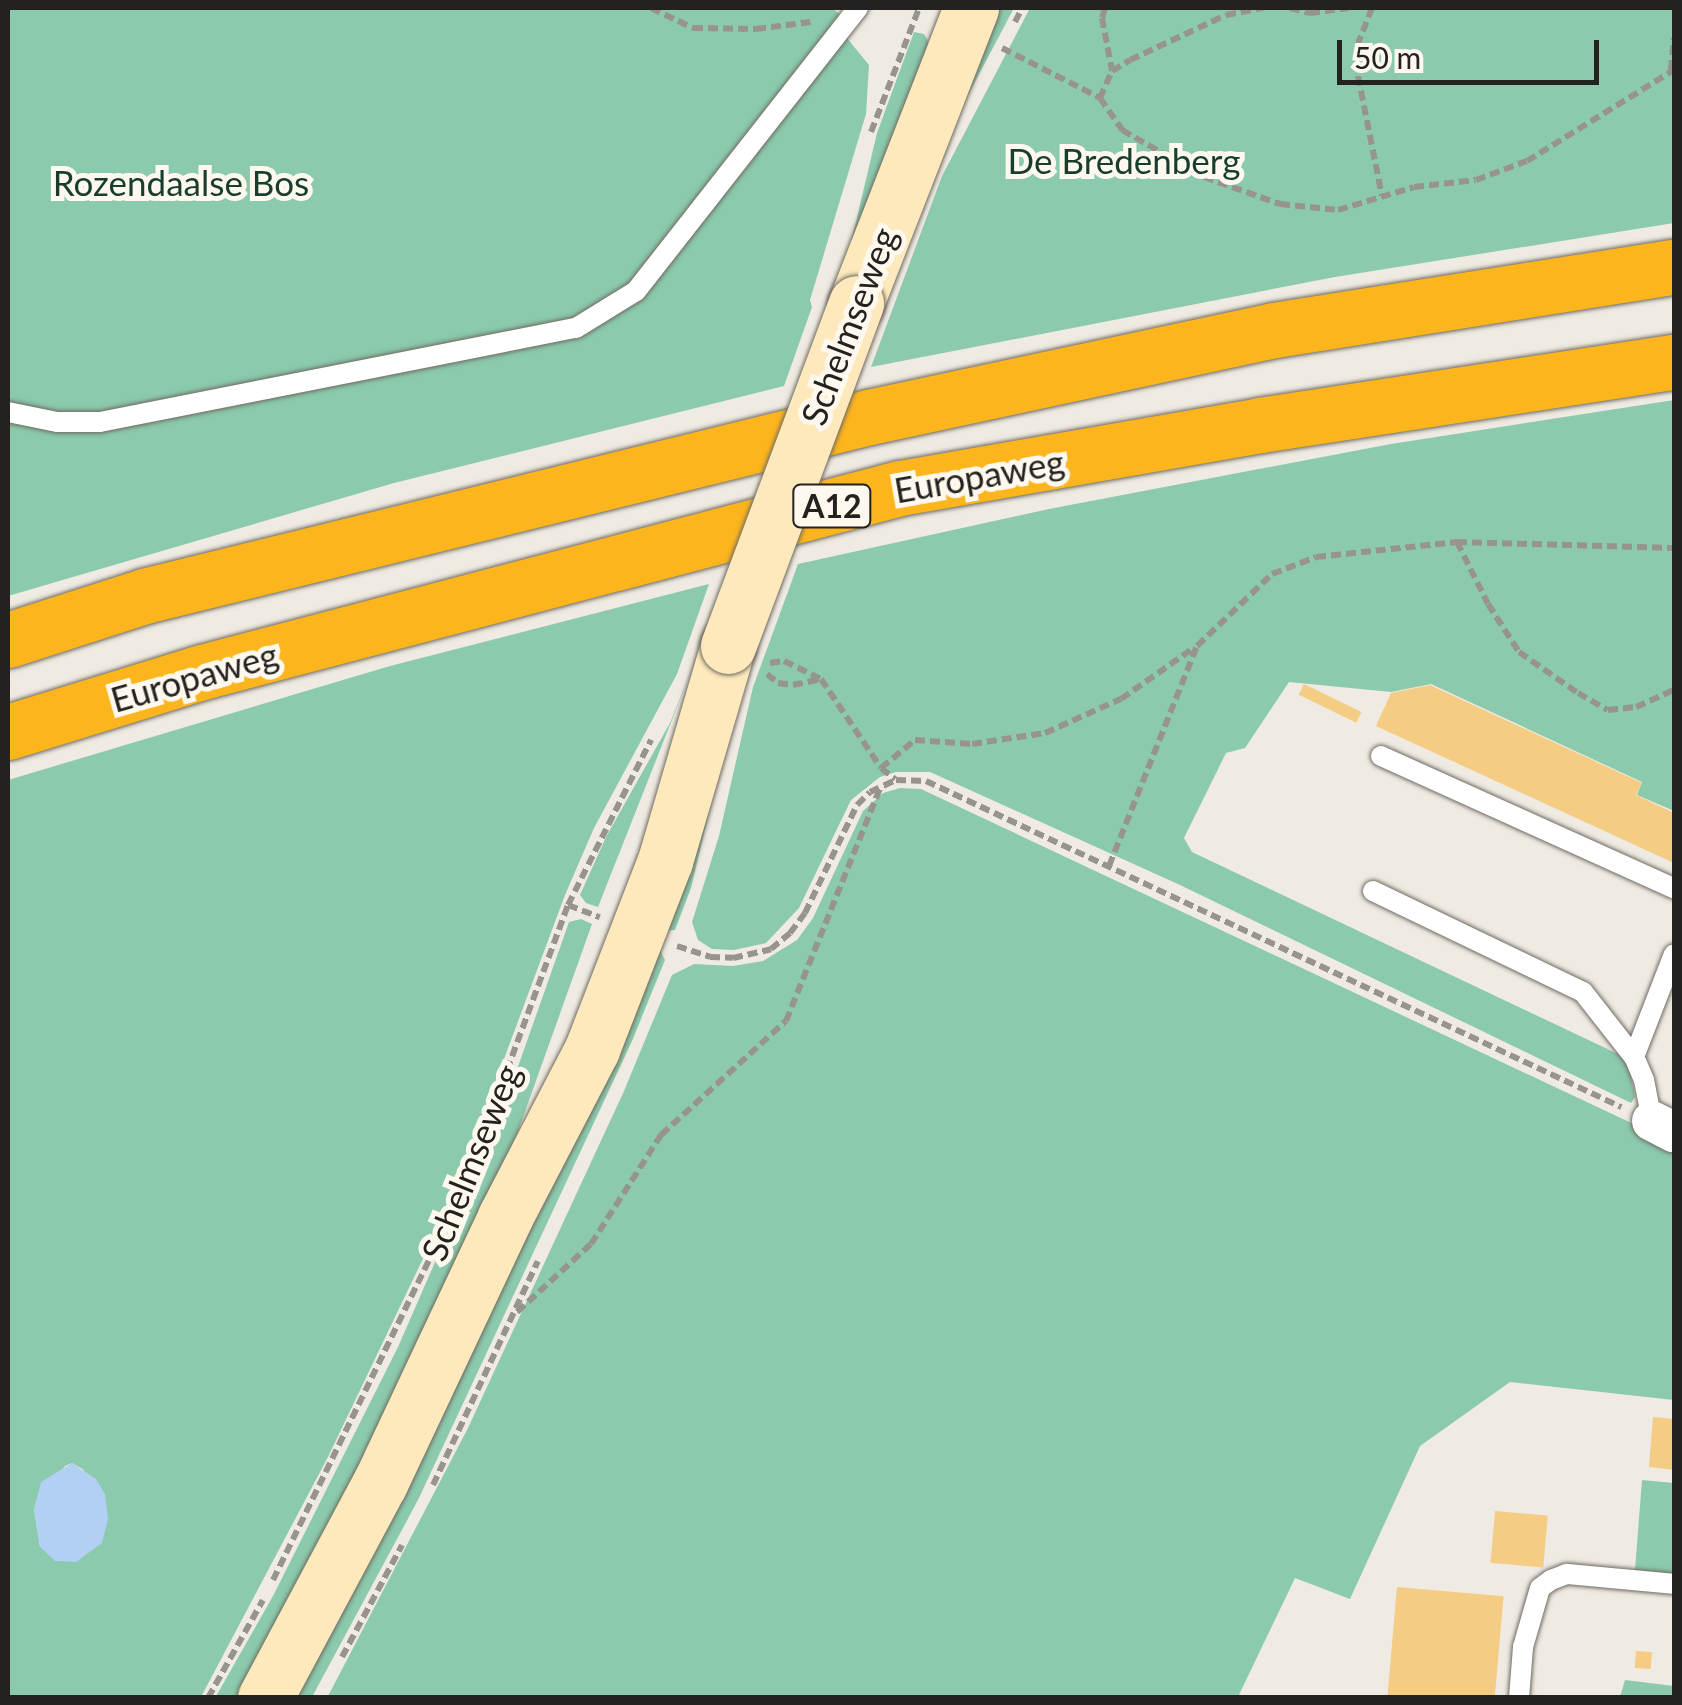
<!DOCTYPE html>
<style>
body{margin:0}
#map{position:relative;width:1682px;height:1705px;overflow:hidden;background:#f0ebe2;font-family:Lato,sans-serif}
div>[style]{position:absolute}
.green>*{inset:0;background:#8bcaac}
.water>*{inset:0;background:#b1d0f4}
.building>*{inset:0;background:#f4cc84;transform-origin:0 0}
.path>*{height:6px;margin-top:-3px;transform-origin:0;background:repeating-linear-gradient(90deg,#97948d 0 10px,transparent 0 15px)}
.roads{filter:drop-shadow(0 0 2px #6f6b62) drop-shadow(0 0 2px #6f6b62)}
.lane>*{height:20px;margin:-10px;padding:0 10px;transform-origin:10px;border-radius:10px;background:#fff}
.street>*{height:40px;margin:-20px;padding:0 20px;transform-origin:20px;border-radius:20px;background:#fff}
.secondary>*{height:55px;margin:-27.5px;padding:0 27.5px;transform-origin:27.5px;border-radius:27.5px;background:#fee9bc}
.highway>*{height:55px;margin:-27.5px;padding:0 27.5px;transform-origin:27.5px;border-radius:27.5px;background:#fdb51e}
.bridges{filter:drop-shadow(0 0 2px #6f6b62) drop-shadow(0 0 2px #6f6b62)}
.secondary-bridge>*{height:55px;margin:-27.5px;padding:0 27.5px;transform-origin:27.5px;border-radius:27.5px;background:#fee9bc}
span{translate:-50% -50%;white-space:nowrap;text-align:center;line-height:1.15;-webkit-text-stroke:10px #fef8ef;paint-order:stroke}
.shield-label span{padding:2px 8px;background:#fef8ef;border:2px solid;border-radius:8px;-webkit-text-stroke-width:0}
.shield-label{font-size:32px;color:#24221f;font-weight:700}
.park-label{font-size:35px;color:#173d2d}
.street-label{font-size:35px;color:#24221f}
.frame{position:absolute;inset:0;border:10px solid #24221f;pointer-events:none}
.scale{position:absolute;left:1337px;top:40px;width:262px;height:45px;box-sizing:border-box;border:5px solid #24221f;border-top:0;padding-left:12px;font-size:30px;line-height:35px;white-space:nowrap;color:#24221f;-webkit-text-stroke:8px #fef8ef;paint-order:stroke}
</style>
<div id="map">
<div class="green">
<div style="clip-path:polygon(8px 8px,832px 8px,841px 15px,630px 286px,576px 321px,99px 415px,57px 415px,8px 405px)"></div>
<div style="clip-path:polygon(994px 8px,1014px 8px,950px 129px)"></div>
<div style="clip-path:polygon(1030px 8px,1674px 8px,1674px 223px,1335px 277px,871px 367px,942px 176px)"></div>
<div style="clip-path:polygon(842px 32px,869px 65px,866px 114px,810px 300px,812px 307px,784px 386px,394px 483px,8px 596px,8px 420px,102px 429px,578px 335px,608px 319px)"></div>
<div style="clip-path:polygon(914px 32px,924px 34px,928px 41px,929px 56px,849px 251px,877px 133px)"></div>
<div style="clip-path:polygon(1674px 400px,1674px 811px,1637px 795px,1642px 782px,1431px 684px,1391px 692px,1289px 682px,1245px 748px,1226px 753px,1184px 838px,1192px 852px,1618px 1054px,1629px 1065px,1635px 1097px,1631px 1103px,1180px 885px,930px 772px,896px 772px,880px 777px,851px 800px,799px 908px,766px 943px,734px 950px,712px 949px,698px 940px,692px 922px,719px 836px,753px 687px,798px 564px,1049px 509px,1391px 444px)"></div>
<div style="clip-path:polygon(evenodd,709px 584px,677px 674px,594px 828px,565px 895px,453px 1196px,328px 1457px,201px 1697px,8px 1697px,8px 780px,390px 666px,709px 584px,72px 1463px,84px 1470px,40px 1547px,34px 1509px,65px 1466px,72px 1463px)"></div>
<div style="clip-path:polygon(700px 649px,598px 907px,586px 903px,580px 895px,606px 837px,670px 723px)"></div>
<div style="clip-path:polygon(726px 741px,691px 888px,675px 930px,663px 931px)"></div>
<div style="clip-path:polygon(900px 788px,921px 789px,1674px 1143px,1674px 1400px,1510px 1382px,1420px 1446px,1350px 1599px,1295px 1578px,1238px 1697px,327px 1698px,468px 1428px,624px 1091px,672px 975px,694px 964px,733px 966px,763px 961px,797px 940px,813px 918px,863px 811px,883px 793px)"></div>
<div style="clip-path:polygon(581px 919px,592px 924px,517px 1134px,418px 1356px,241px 1697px,215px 1698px,273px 1596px,398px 1347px,508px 1095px,569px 922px)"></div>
<div style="clip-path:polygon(659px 948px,665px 960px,632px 1041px,418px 1500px,312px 1697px,285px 1698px)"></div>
<div style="clip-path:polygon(1642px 1480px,1674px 1483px,1674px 1574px,1635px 1570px)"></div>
<div style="clip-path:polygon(1625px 1680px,1674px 1686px,1674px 1697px,1620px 1697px)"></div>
</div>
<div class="water">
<div style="clip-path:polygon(72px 1463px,96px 1479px,105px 1494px,108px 1519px,102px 1543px,91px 1551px,76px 1562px,55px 1561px,40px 1547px,34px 1509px,41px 1482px)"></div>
</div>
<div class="building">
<div style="left:1304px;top:684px;width:64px;height:12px;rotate:26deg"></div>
<div style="clip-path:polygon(1430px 685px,1642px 783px,1636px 795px,1674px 813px,1674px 863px,1376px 726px,1391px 693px)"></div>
<div style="clip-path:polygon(1653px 1417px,1674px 1419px,1674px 1470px,1649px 1467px)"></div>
<div style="left:1495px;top:1511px;width:53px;height:52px;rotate:5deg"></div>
<div style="left:1397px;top:1587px;width:107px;height:111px;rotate:5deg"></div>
<div style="left:1636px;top:1651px;width:16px;height:17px;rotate:4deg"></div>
</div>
<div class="path">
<div style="left:651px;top:8px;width:47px;rotate:25.5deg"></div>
<div style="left:693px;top:28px;width:63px;rotate:0.9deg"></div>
<div style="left:756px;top:29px;width:55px;rotate:-7.3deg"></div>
<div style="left:1105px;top:8px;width:10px;rotate:107deg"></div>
<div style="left:1102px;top:18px;width:54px;rotate:79.3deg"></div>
<div style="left:1290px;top:8px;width:21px;rotate:14deg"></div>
<div style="left:1310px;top:13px;width:38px;rotate:-7deg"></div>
<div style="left:1372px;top:8px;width:41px;rotate:111.5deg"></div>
<div style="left:1357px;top:46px;width:30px;rotate:88deg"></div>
<div style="left:1358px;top:76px;width:122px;rotate:78.7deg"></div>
<div style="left:1015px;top:22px;width:16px;rotate:-63deg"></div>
<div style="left:1002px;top:48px;width:110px;rotate:27deg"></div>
<div style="left:1100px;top:98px;width:39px;rotate:55deg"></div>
<div style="left:1122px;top:130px;width:95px;rotate:29.8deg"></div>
<div style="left:1204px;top:177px;width:81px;rotate:19.6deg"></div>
<div style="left:1280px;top:204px;width:58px;rotate:5.9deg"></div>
<div style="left:1338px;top:210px;width:79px;rotate:-16.8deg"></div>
<div style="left:1414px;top:187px;width:62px;rotate:-6.4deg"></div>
<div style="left:1476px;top:180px;width:54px;rotate:-20.4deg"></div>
<div style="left:1527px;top:161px;width:173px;rotate:-31.8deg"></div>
<div style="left:1671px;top:70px;width:32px;rotate:-85deg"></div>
<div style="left:1100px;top:98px;width:30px;rotate:-66deg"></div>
<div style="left:1112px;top:71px;width:21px;rotate:-31deg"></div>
<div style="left:1130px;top:60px;width:106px;rotate:-25.1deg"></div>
<div style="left:1226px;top:15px;width:38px;rotate:-11deg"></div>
<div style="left:871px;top:132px;width:133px;rotate:-68.8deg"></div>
<div style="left:1457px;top:542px;width:69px;rotate:63.4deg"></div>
<div style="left:1488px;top:604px;width:57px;rotate:57.1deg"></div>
<div style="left:1519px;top:652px;width:72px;rotate:34.8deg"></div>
<div style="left:1578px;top:693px;width:34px;rotate:30deg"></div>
<div style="left:1608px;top:710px;width:28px;rotate:-6deg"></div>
<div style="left:1636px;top:707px;width:42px;rotate:-24.1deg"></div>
<div style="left:770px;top:663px;width:14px;rotate:-8deg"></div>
<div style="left:784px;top:661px;width:41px;rotate:25.9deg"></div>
<div style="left:821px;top:679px;width:107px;rotate:56deg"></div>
<div style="left:881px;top:768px;width:18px;rotate:38deg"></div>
<div style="left:767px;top:674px;width:14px;rotate:39deg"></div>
<div style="left:778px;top:683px;width:15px;rotate:8deg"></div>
<div style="left:793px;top:685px;width:29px;rotate:-12deg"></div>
<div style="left:881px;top:768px;width:44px;rotate:-39.5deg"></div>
<div style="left:915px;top:740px;width:57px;rotate:4deg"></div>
<div style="left:972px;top:744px;width:74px;rotate:-8.6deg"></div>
<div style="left:1045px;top:733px;width:83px;rotate:-24.1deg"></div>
<div style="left:1121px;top:699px;width:90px;rotate:-35.1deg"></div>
<div style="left:1109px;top:866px;width:237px;rotate:-68.2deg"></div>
<div style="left:1197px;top:646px;width:104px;rotate:-43.8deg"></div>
<div style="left:1272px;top:574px;width:47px;rotate:-21.1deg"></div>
<div style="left:1316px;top:557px;width:142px;rotate:-6.1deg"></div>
<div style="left:1457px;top:542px;width:217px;rotate:1.6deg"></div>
<div style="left:568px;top:905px;width:34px;rotate:21deg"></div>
<div style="left:677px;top:946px;width:35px;rotate:18deg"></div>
<div style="left:710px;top:957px;width:23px;rotate:2deg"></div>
<div style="left:733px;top:958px;width:39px;rotate:-13deg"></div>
<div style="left:771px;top:949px;width:25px;rotate:-40deg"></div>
<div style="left:790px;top:933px;width:25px;rotate:-53deg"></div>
<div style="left:805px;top:913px;width:120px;rotate:-64.3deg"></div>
<div style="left:857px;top:805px;width:18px;rotate:-45deg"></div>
<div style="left:870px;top:792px;width:29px;rotate:-25deg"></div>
<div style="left:896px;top:780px;width:30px;rotate:2deg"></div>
<div style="left:926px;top:781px;width:768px;rotate:25.13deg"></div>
<div style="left:517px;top:1312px;width:100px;rotate:-42.6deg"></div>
<div style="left:591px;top:1244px;width:130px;rotate:-57.3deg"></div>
<div style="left:661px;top:1135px;width:169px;rotate:-42.4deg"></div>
<div style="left:786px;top:1021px;width:253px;rotate:-68deg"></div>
<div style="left:433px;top:1485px;width:247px;rotate:-64.9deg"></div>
<div style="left:273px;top:1580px;width:426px;rotate:-64deg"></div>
<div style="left:460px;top:1197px;width:311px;rotate:-69.7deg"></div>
<div style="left:568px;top:905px;width:185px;rotate:-63.3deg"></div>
<div style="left:342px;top:1657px;width:127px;rotate:-61.8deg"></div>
<div style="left:208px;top:1698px;width:112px;rotate:-60.7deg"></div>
</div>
<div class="roads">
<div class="lane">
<div style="left:8px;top:412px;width:50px;rotate:11.5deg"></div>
<div style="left:57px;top:422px;width:43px"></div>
<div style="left:100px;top:422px;width:485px;rotate:-11.2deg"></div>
<div style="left:576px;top:328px;width:70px;rotate:-31.7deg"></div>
<div style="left:636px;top:291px;width:360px;rotate:-51.9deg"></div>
<div style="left:1381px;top:756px;width:321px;rotate:24.3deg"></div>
<div style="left:1373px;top:891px;width:233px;rotate:25.7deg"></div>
<div style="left:1583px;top:992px;width:83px;rotate:51.9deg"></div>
<div style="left:1652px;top:1121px;width:42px;rotate:-101deg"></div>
<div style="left:1644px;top:1080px;width:25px;rotate:-113deg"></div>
<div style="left:1634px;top:1057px;width:110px;rotate:-68.8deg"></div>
<div style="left:1519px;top:1698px;width:51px;rotate:-85.5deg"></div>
<div style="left:1523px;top:1647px;width:61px;rotate:-73.9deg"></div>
<div style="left:1540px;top:1588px;width:14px;rotate:-36deg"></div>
<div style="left:1551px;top:1580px;width:17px;rotate:-21deg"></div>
<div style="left:1567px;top:1574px;width:107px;rotate:5.3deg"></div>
</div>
<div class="street">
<div style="left:1652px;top:1121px;width:25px;rotate:27deg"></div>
</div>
<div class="secondary">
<div style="left:856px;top:303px;width:317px;rotate:-68.7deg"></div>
<div style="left:265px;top:1698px;width:244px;rotate:-61.9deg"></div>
<div style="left:380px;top:1483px;width:294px;rotate:-64.8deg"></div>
<div style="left:505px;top:1217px;width:189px;rotate:-62.6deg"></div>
<div style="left:592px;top:1049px;width:202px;rotate:-68.8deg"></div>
<div style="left:665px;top:861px;width:224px;rotate:-73.7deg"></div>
</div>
<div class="highway">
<div style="left:8px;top:640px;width:143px;rotate:-17.9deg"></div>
<div style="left:144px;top:596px;width:747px;rotate:-13.87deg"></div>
<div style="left:869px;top:417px;width:414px;rotate:-12.1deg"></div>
<div style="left:1274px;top:330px;width:405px;rotate:-9deg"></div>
<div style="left:8px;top:732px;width:203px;rotate:-17.2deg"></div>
<div style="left:202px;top:672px;width:722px;rotate:-14.77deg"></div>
<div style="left:900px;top:488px;width:365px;rotate:-9.9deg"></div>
<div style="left:1260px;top:425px;width:419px;rotate:-8.7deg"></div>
</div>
</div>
<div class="bridges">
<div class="secondary-bridge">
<div style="left:728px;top:646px;width:366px;rotate:-69.5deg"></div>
</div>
</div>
<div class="shield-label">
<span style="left:832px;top:506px">A12</span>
</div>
<div class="park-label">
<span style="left:1124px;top:160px">De Bredenberg</span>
<span style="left:181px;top:182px">Rozendaalse Bos</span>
</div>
<div class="street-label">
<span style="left:848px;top:326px;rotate:-69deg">Schelmseweg</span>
<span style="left:979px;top:475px;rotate:-10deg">Europaweg</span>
<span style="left:194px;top:676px;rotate:-16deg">Europaweg</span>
<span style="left:470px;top:1162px;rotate:-68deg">Schelmseweg</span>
</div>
<div class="frame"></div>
<div class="scale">50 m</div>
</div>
